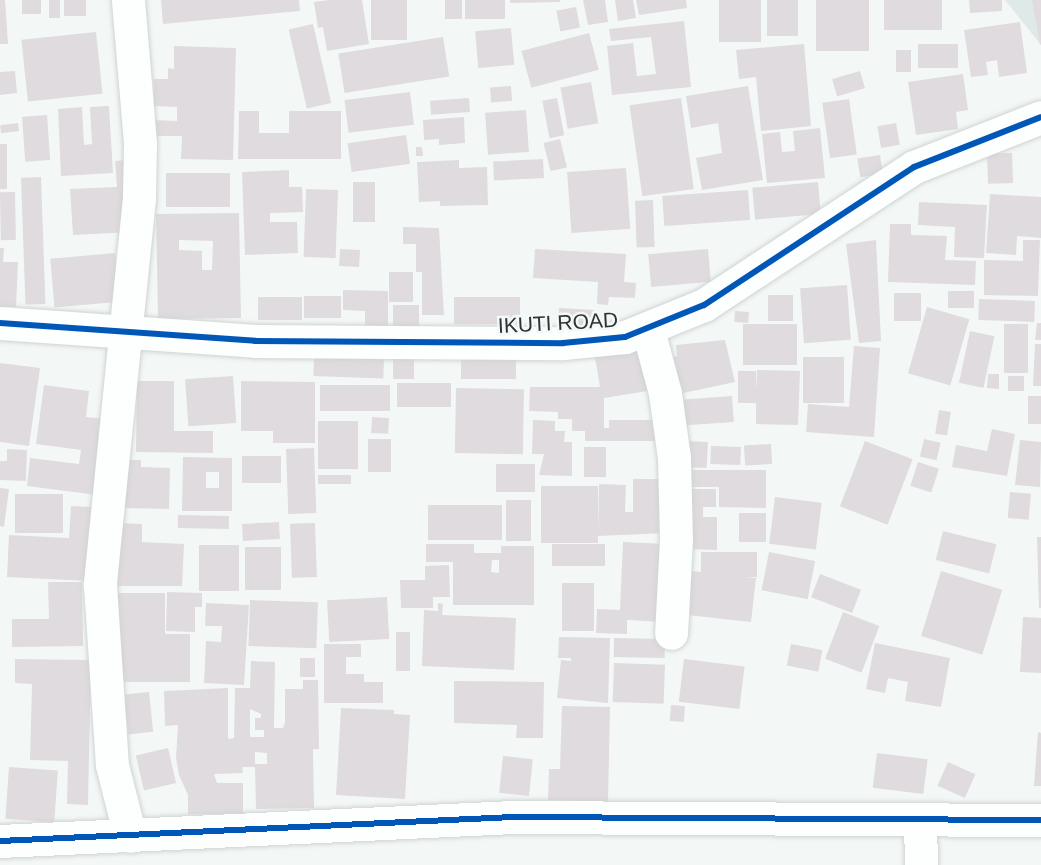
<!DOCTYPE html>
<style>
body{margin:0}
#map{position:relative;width:1041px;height:865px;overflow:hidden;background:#f3f8f7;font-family:Arial,sans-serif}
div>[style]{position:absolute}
.built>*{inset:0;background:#dfeae8}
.building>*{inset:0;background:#e0dbde;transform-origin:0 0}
.roads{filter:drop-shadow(0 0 2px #cfd3d2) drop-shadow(0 0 2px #cfd3d2)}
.minor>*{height:33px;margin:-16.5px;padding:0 16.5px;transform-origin:16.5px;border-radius:16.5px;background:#fdfefe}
.cycleway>*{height:6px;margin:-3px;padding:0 3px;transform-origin:3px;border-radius:3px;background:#0057b8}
span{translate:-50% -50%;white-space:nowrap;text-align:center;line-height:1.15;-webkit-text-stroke:5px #f2f9f8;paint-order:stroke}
.street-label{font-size:21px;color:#303332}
</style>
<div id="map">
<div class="built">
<div style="clip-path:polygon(1005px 0,1041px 0,1041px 45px)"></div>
</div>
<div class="building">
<div style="clip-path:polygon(0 0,5px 0,8px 44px,0 44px)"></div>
<div style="left:22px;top:0;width:19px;height:14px"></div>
<div style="left:49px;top:0;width:11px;height:18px"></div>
<div style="left:64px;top:0;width:22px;height:16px"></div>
<div style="clip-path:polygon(161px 0,299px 0,300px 11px,163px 24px)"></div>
<div style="clip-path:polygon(329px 0,362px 0,369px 44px,327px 51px,323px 27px,318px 28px,314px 2px)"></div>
<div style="left:371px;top:0;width:36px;height:40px"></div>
<div style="left:445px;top:0;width:17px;height:19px"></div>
<div style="left:465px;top:0;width:40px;height:19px"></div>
<div style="clip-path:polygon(510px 0,560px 0,560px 2px,510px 3px)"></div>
<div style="clip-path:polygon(583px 0,605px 0,608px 22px,588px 25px)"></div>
<div style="clip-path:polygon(615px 0,633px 0,636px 18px,618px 21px)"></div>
<div style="clip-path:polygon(636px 0,686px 0,687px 8px,639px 15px)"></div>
<div style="left:719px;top:0;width:42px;height:42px"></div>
<div style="left:767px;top:0;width:31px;height:36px"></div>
<div style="left:816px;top:0;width:53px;height:51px"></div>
<div style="left:884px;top:0;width:58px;height:30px"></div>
<div style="clip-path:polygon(969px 0,1002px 0,1002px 11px,970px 13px)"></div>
<div style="clip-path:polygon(1032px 0,1041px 0,1041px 44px,1040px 45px)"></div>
<div style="left:576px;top:7px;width:21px;height:20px;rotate:79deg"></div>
<div style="clip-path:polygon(684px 21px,691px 87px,612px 95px,607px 46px,633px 43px,637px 76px,656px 74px,651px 37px,611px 41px,609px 29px)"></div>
<div style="clip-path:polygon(1020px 22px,1027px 73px,999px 77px,997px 60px,986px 62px,988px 75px,971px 77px,964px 30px)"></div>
<div style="left:313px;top:24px;width:81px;height:25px;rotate:77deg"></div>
<div style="left:511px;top:28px;width:37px;height:36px;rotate:85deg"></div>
<div style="left:96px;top:32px;width:62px;height:75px;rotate:84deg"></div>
<div style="left:589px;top:33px;width:38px;height:70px;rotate:75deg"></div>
<div style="left:443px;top:37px;width:40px;height:106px;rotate:81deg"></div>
<div style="clip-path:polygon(804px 44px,811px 126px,761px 131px,756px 77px,739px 79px,736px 50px)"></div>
<div style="left:918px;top:44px;width:40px;height:24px"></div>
<div style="clip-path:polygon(174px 46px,236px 48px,233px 160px,181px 159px,182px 136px,149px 136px,149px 120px,177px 121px,177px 107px,154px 106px,154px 79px,168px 79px,168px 68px,174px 69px)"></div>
<div style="left:896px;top:50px;width:15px;height:22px"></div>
<div style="clip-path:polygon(15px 71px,17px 93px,0 95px,0 72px)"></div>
<div style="left:860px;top:71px;width:18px;height:29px;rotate:74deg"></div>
<div style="clip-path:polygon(963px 74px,968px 110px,956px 112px,958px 129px,916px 135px,908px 82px)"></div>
<div style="left:591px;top:82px;width:42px;height:31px;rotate:80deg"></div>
<div style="left:511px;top:86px;width:15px;height:21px;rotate:86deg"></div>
<div style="clip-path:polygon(748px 86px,763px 180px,702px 190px,696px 158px,722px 153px,718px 123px,691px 128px,686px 96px)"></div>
<div style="left:410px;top:92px;width:33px;height:66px;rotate:83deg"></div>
<div style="left:469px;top:98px;width:14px;height:39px;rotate:86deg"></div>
<div style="left:557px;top:98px;width:38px;height:15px;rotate:79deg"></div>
<div style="left:681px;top:98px;width:92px;height:52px;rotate:82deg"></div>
<div style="left:849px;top:99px;width:56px;height:27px;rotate:82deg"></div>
<div style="clip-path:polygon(109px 106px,113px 173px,61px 176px,58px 109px,82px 107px,84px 145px,92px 144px,90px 107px)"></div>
<div style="left:526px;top:110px;width:42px;height:41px;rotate:86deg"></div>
<div style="clip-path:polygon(239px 111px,259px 111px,259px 133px,289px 133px,289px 111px,341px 111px,341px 159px,238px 159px)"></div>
<div style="left:47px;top:115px;width:45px;height:25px;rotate:86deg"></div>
<div style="clip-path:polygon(464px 117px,465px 143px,439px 145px,439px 139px,424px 140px,423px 120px)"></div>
<div style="left:18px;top:123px;width:8px;height:18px;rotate:83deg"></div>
<div style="left:896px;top:123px;width:22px;height:19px;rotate:80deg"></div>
<div style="clip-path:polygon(820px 128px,825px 178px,767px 183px,762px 134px,780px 132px,782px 152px,795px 151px,793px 131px)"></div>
<div style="left:406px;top:135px;width:29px;height:59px;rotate:82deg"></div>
<div style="left:560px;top:139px;width:29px;height:17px;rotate:76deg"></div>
<div style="left:0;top:144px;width:7px;height:45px"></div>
<div style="clip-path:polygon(416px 147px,422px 147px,423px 156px,416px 156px)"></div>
<div style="left:1012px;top:153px;width:30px;height:25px;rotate:88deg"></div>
<div style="left:880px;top:155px;width:19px;height:23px;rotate:81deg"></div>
<div style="left:543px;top:159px;width:19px;height:50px;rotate:87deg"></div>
<div style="clip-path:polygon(126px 160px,131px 232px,73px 235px,70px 189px,117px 187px,115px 161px)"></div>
<div style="clip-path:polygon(459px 160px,459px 168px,487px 167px,488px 205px,440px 206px,440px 201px,419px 202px,417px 162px)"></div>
<div style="left:626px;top:168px;width:61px;height:59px;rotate:86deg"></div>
<div style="clip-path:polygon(289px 170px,289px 187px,302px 187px,303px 212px,270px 213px,270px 222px,297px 222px,298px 253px,245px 255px,242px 172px)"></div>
<div style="left:166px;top:173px;width:64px;height:34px"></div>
<div style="left:41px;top:177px;width:127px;height:20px;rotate:88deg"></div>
<div style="left:353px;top:182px;width:22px;height:40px"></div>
<div style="left:818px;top:182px;width:32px;height:66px;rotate:85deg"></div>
<div style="left:306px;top:189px;width:32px;height:68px;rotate:2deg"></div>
<div style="left:748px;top:190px;width:30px;height:86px;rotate:86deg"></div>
<div style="left:15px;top:192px;width:48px;height:15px;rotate:89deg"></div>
<div style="clip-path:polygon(990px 194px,1041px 197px,1041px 238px,1017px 236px,1016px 255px,986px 253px)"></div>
<div style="left:653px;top:200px;width:47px;height:18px;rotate:88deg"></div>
<div style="clip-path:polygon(919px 202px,987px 205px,984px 258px,954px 257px,955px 227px,918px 225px)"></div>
<div style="clip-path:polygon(evenodd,239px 213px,241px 318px,158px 319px,156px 214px,239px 213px,179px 240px,213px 241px,212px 270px,202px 270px,202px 251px,179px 250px,179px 240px)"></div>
<div style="clip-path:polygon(890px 224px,911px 224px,911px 235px,947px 236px,945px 260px,976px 261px,975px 285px,888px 282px)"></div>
<div style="clip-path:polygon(403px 227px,439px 228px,444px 315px,422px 315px,422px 272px,416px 272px,416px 244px,403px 244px)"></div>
<div style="clip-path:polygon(876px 240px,881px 341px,859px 343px,846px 244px)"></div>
<div style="clip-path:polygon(1023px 240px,1040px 240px,1038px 296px,984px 295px,984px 260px,1023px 261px)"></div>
<div style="clip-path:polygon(0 248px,4px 248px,3px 262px,18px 262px,16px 307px,0 307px)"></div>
<div style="left:340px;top:249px;width:20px;height:17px;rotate:3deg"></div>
<div style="clip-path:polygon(535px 249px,626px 254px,624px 282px,636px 283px,635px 298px,609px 297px,608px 305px,597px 304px,598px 282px,533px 278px)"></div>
<div style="left:708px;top:249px;width:33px;height:60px;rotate:85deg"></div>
<div style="left:115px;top:253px;width:49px;height:65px;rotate:85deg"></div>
<div style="left:389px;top:272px;width:24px;height:30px"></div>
<div style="left:847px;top:285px;width:55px;height:47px;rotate:86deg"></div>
<div style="clip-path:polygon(343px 290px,388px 291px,388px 330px,365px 330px,365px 311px,343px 310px)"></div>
<div style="left:948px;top:291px;width:26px;height:17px"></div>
<div style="left:894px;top:293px;width:27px;height:28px"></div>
<div style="left:768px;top:295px;width:25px;height:26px"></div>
<div style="left:304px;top:296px;width:37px;height:22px"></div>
<div style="left:258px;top:297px;width:44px;height:23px"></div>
<div style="left:454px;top:297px;width:66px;height:27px"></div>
<div style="left:979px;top:299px;width:56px;height:21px;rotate:2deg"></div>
<div style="left:393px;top:305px;width:26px;height:21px"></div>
<div style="left:927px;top:307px;width:44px;height:69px;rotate:16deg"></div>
<div style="left:559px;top:308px;width:36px;height:16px;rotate:3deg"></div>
<div style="left:735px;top:311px;width:14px;height:11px;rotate:4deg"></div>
<div style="clip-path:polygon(1037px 323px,1041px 323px,1041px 340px,1035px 340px)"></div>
<div style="left:743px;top:324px;width:54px;height:41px"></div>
<div style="left:1004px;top:324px;width:24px;height:49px"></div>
<div style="left:970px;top:331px;width:25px;height:53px;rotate:12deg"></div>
<div style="clip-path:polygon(725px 340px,735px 382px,674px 395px,666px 359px,677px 356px,676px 345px)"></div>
<div style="clip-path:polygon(1035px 344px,1041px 344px,1041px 386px,1033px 386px)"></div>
<div style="clip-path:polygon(854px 346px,880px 348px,874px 437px,806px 432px,808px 404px,849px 407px)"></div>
<div style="clip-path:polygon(646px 348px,654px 390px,604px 398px,604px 428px,609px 428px,609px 420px,663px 420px,663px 441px,585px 441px,585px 431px,572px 431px,572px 419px,558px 419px,558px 412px,529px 411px,530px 387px,600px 387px,595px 357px)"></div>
<div style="left:393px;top:356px;width:21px;height:23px"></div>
<div style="left:314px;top:357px;width:70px;height:19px;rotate:2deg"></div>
<div style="left:803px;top:357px;width:41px;height:46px"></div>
<div style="left:461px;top:359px;width:55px;height:20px"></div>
<div style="clip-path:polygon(0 363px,40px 368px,29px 446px,0 442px)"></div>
<div style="clip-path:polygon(757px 370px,800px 371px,798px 425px,756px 424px,756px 403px,738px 403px,738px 371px,756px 371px,757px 391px)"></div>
<div style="clip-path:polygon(988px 374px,999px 374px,999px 389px,987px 388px)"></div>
<div style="left:233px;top:376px;width:47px;height:48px;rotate:86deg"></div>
<div style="left:1008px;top:376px;width:16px;height:15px"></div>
<div style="clip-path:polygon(137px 381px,174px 381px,174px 431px,213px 431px,213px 453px,136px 452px)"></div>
<div style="clip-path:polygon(241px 381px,315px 382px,315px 443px,273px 443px,273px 431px,241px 431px)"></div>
<div style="left:397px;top:383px;width:54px;height:24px"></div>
<div style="clip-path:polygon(44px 385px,89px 391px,86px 417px,107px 419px,97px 495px,27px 486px,30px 458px,79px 464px,81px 450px,36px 444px)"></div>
<div style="left:320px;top:385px;width:70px;height:26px"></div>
<div style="left:456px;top:388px;width:68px;height:65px;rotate:1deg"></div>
<div style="left:732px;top:396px;width:26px;height:52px;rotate:86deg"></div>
<div style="left:1028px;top:396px;width:13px;height:28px"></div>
<div style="left:939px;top:410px;width:12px;height:24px;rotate:9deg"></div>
<div style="left:372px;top:417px;width:17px;height:16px;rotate:3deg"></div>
<div style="clip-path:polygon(533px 420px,555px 421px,555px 431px,565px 431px,564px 442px,572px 442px,572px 476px,539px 475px,544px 454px,532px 454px)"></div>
<div style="left:318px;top:421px;width:40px;height:48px"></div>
<div style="clip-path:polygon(992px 429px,1015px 434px,1007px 476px,952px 467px,956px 445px,987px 451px)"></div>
<div style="left:368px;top:439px;width:23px;height:33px"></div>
<div style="left:924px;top:439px;width:17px;height:18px;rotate:13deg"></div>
<div style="clip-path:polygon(1020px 440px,1041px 442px,1040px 487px,1015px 485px)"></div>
<div style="left:687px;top:441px;width:21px;height:26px;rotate:3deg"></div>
<div style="left:865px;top:441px;width:51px;height:70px;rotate:21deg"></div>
<div style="left:771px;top:444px;width:20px;height:27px;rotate:87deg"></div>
<div style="left:711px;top:446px;width:30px;height:18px;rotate:2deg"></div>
<div style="left:584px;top:447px;width:22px;height:30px"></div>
<div style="left:314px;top:448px;width:65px;height:28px;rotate:88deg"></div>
<div style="clip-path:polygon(7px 449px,27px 450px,26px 481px,0 480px,0 461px,7px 461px)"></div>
<div style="left:242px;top:456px;width:39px;height:27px"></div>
<div style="clip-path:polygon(evenodd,183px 457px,232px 458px,232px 511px,182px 511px,183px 457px,206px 472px,219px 472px,219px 488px,206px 488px,206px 472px)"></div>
<div style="clip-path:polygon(125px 460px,141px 460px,141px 467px,170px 468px,169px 509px,123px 508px)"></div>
<div style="left:918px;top:462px;width:22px;height:25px;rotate:18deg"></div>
<div style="left:496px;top:464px;width:39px;height:28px"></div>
<div style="clip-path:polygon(690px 470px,766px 470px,766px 508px,719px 507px,719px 487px,690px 487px)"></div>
<div style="left:318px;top:475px;width:33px;height:9px"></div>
<div style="clip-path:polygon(633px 479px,665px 479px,665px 533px,598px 536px,599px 484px,626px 485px,625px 512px,633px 512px)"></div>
<div style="left:541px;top:486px;width:57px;height:57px"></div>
<div style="clip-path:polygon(0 488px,9px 489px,4px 527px,0 526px)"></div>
<div style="clip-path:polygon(688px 489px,716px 489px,716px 507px,703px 507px,703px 517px,717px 517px,717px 550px,687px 549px)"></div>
<div style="left:1010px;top:492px;width:21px;height:26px;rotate:5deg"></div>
<div style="left:15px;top:494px;width:48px;height:39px"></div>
<div style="left:775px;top:497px;width:47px;height:47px;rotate:7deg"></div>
<div style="left:506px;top:500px;width:25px;height:41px"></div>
<div style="left:428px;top:505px;width:74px;height:35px"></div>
<div style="clip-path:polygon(71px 506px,92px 507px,89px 581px,7px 577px,9px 535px,69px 538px)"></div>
<div style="left:739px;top:513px;width:27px;height:29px"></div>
<div style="left:178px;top:515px;width:51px;height:13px;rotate:1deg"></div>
<div style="left:279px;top:522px;width:17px;height:37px;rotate:87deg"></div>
<div style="clip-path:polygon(120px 523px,142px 524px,142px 542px,184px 544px,182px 586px,118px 586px)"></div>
<div style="left:315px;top:523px;width:54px;height:25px;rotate:88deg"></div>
<div style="left:943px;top:531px;width:55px;height:30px;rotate:14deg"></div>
<div style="clip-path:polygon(1037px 537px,1041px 537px,1041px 608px,1039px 608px)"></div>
<div style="clip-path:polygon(623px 542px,665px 544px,662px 622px,627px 620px,627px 634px,596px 633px,597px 609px,620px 610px)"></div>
<div style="clip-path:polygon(evenodd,426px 544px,474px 544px,474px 553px,501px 553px,501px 546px,534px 546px,534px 605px,453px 605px,453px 562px,426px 562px,426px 544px,492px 560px,499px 560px,499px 573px,491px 572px,492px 560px)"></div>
<div style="left:605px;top:544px;width:22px;height:53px;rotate:90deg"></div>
<div style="left:199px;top:545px;width:40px;height:46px"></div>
<div style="left:245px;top:547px;width:36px;height:43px"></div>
<div style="clip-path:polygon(701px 552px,757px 552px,757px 577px,746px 577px,756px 578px,751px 622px,687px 615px,692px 571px,701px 572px)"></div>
<div style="left:769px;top:552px;width:47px;height:39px;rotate:11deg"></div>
<div style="clip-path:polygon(449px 565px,450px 597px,433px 597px,433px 608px,401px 608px,400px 580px,425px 580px,425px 566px)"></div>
<div style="left:941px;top:571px;width:64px;height:68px;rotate:17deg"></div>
<div style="left:820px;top:574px;width:44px;height:25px;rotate:21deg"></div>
<div style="clip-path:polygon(48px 582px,82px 582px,83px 646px,12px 647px,12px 619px,49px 619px)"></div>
<div style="left:562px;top:583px;width:32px;height:48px"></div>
<div style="clip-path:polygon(167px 592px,202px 593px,202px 607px,195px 607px,195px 632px,166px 631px)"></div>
<div style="clip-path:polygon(117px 593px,165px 593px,165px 634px,190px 634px,190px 682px,115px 682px)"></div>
<div style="left:387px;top:597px;width:42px;height:60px;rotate:87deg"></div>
<div style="left:250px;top:600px;width:68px;height:46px;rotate:2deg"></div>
<div style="clip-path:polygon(206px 603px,249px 605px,244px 685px,204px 683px,206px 641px,221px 642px,222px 626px,205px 626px)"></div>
<div style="clip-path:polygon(438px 603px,443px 604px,442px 615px,516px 618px,514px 670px,422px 666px,424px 610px,438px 611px)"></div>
<div style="left:843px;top:612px;width:39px;height:50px;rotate:21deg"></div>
<div style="clip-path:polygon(1023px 617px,1041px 618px,1041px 673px,1020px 672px)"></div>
<div style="left:396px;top:632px;width:14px;height:39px"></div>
<div style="clip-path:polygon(559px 637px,610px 638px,608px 703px,557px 698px,561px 660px,571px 661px,571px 658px,558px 658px)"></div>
<div style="left:614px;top:638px;width:51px;height:19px;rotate:1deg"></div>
<div style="clip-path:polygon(875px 643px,950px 658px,941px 707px,905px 701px,908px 682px,888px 678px,885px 693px,866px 689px)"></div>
<div style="clip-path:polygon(324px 644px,361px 644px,361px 657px,346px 657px,346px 674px,364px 674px,364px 682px,383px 682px,383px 703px,324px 703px)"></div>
<div style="left:791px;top:644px;width:32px;height:22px;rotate:11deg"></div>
<div style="left:300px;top:658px;width:15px;height:19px"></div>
<div style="clip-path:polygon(15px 659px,91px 660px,88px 805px,67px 804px,68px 761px,30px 760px,32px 684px,15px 683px)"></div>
<div style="left:684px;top:659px;width:61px;height:43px;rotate:7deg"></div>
<div style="clip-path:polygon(evenodd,251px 661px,275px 662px,274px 728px,283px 728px,285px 722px,285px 689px,303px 689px,303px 680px,318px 680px,319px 749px,313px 749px,314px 808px,256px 809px,255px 767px,242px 767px,243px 773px,214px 774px,217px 783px,243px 783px,243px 814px,188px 814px,188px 795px,179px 775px,176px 758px,178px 725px,165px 726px,164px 691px,228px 688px,228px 739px,234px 738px,235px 688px,250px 688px,251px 661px,250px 709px,261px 714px,261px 718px,255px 718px,255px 730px,264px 730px,264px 737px,250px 737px,250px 709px,251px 661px,255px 752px,267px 753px,267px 764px,255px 764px,255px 752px)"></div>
<div style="left:614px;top:663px;width:51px;height:39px;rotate:2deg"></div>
<div style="clip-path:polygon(454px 681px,544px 682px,543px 738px,516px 738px,517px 725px,454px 723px)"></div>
<div style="left:149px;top:692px;width:40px;height:25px;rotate:84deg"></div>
<div style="left:671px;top:705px;width:14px;height:16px;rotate:4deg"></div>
<div style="clip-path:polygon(562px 706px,610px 707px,608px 802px,548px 800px,549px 769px,560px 769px)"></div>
<div style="clip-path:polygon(341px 708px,394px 710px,394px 714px,410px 715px,405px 799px,336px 795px)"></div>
<div style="clip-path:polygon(1038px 732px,1041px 733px,1041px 786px,1034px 786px)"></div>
<div style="left:168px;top:748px;width:36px;height:33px;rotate:77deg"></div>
<div style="left:877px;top:753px;width:51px;height:35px;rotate:7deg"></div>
<div style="left:503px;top:756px;width:30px;height:37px;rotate:6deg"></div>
<div style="left:948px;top:762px;width:30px;height:26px;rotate:24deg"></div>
<div style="left:9px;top:767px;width:49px;height:52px;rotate:4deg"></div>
</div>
<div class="roads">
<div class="minor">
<div style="left:128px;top:0;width:144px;rotate:85.2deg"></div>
<div style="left:140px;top:144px;width:54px;rotate:91.1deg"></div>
<div style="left:139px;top:198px;width:389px;rotate:95.8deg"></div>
<div style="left:100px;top:585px;width:180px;rotate:86.2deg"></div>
<div style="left:112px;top:765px;width:73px;rotate:75.8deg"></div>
<div style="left:0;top:323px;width:256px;rotate:4deg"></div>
<div style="left:255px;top:341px;width:308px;rotate:0.4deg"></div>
<div style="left:563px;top:343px;width:62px;rotate:-5.5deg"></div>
<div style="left:625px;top:337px;width:85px;rotate:-22.1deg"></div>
<div style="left:704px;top:305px;width:251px;rotate:-33.3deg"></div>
<div style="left:914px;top:167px;width:136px;rotate:-21.5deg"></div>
<div style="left:648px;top:330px;width:65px;rotate:74.9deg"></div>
<div style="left:665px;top:393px;width:66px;rotate:82.1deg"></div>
<div style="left:674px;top:458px;width:81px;rotate:88.6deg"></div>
<div style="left:676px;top:539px;width:94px;rotate:93deg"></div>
<div style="left:920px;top:819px;width:46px;rotate:88.8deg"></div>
<div style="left:0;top:841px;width:514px;rotate:-2.68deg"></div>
<div style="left:513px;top:817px;width:528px;rotate:0.33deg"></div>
</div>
</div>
<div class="cycleway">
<div style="left:0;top:323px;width:256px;rotate:4deg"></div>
<div style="left:255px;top:341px;width:308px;rotate:0.4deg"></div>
<div style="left:563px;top:343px;width:62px;rotate:-5.5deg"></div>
<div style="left:625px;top:337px;width:85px;rotate:-22.1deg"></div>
<div style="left:704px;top:305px;width:251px;rotate:-33.3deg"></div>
<div style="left:914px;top:167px;width:136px;rotate:-21.5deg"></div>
<div style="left:0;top:841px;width:514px;rotate:-2.68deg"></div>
<div style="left:513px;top:817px;width:528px;rotate:0.33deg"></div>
</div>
<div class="street-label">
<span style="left:558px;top:323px;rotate:-3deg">IKUTI ROAD</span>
</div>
</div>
